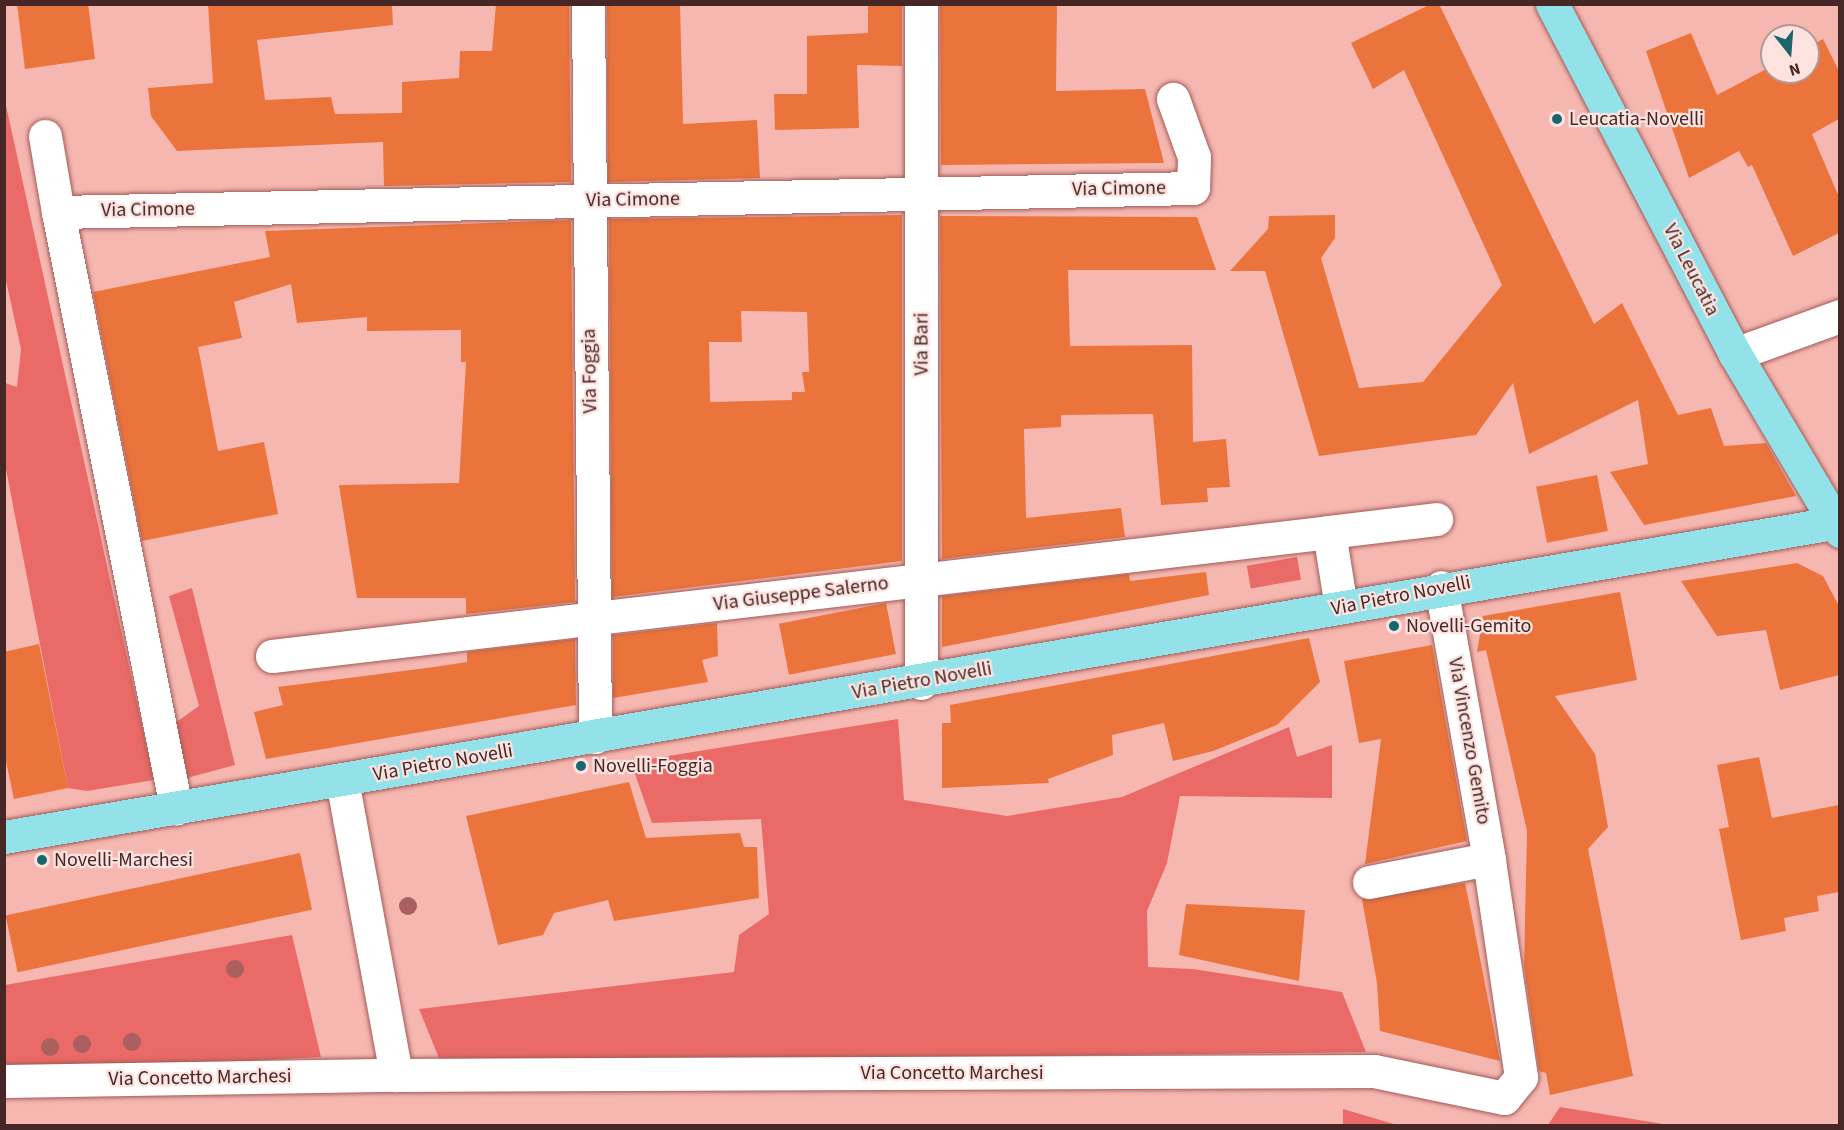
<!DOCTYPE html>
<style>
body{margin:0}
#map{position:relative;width:1844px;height:1130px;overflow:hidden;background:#f6b7b1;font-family:"Source Sans 3",sans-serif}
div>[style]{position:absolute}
.green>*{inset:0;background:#e96a66;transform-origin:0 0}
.building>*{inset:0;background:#ea743b;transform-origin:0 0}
.roads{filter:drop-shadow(0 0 2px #a35c58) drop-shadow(0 0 2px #a35c58)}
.minor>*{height:33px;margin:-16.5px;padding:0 16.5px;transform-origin:16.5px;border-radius:16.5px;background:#fff}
.major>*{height:33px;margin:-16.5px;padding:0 16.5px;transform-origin:16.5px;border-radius:16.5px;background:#94e2e9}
.trees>*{width:18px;height:18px;margin:-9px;border-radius:50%;background:#aa605e}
.dots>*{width:16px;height:16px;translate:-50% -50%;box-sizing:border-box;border:3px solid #fce3e0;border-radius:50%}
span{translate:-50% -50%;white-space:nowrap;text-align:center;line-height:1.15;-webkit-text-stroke:4.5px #fce3e0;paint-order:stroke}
.poi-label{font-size:20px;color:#462725}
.left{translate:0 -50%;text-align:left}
.street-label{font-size:20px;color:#462725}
.frame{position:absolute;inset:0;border:6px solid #462725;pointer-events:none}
.north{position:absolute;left:1760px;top:24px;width:60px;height:60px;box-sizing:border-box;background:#fce3e0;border:2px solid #b39895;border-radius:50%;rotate:163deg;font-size:16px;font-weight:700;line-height:24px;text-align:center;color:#462725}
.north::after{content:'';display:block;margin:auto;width:21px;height:27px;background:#19666d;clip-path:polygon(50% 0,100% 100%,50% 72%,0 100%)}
</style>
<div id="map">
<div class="green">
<div style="clip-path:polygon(4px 98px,7px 110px,154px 780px,87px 791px,68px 788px,5px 464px,5px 383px,17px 387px,21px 349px,5px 276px)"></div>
<div style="left:1297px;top:557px;width:23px;height:51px;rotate:80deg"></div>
<div style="clip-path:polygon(192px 588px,235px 765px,183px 779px,175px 723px,199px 706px,169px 596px)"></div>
<div style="clip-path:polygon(898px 719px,904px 800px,1007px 816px,1122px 797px,1289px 727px,1297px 757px,1332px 745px,1332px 798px,1180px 796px,1167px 863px,1147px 911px,1148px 967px,1193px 969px,1342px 992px,1366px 1052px,441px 1063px,419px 1009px,734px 972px,739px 935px,769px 914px,761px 819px,652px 823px,631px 762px)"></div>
<div style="clip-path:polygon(292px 935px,321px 1057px,5px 1074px,5px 985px)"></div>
<div style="clip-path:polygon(1560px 1107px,1669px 1125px,1548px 1125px)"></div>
<div style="clip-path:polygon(1343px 1109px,1397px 1125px,1343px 1125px)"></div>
</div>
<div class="building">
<div style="clip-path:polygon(17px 4px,88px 4px,95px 59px,25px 69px)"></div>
<div style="clip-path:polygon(208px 4px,392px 4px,393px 25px,257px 40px,265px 100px,331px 97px,335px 114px,402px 113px,402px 82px,459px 78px,460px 51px,492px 51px,496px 4px,569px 4px,571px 182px,384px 186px,383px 142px,177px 151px,151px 116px,148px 88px,213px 83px)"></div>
<div style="clip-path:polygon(607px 4px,680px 4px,683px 124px,757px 120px,760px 178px,608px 182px)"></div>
<div style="clip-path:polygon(868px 4px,902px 4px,902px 66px,857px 65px,859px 128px,775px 130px,774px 94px,807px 94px,807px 36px,868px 33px)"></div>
<div style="clip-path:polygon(940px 4px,1057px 4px,1056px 91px,1145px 89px,1164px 163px,941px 165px)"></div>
<div style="clip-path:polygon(1431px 4px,1439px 4px,1594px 324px,1622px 303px,1678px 415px,1711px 408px,1724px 446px,1766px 443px,1796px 496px,1644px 525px,1610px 472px,1648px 464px,1638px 400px,1529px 454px,1513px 383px,1476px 435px,1319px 456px,1265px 271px,1230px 271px,1268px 229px,1269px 216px,1335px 215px,1335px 238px,1321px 258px,1359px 388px,1423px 382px,1502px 285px,1404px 70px,1373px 89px,1351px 43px)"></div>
<div style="clip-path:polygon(1691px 33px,1717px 95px,1772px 66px,1772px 72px,1808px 72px,1808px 47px,1823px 39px,1839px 71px,1839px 119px,1812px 134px,1839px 197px,1839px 233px,1793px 256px,1752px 165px,1748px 167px,1739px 151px,1689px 178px,1646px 51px)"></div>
<div style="clip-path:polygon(evenodd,902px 215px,902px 561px,612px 597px,609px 219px,902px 215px,741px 311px,807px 312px,809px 372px,802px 372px,805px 392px,792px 392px,792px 400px,710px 402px,709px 342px,742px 342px,741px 311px)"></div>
<div style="clip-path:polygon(940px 216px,1197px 217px,1216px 270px,1068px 270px,1070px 346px,1192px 345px,1193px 442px,1226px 439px,1230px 487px,1207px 488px,1208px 502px,1161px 505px,1153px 414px,1061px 415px,1061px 427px,1024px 429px,1026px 518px,1121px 508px,1125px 537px,942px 559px)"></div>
<div style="clip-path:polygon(571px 220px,575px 602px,466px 614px,466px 598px,357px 598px,339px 485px,459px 483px,466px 362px,461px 362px,461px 330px,367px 331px,367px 317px,297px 323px,291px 284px,234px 302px,242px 338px,198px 347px,218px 451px,264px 442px,278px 514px,142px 541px,93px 292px,270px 257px,265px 231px)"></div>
<div style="left:1597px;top:475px;width:57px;height:62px;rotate:79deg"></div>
<div style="clip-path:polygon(1797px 563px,1823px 576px,1839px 606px,1839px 675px,1780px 690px,1766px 630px,1717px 636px,1681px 581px)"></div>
<div style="clip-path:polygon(1206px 572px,1209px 595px,942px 647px,942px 596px,1129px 574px,1130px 581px)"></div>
<div style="clip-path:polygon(1620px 592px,1637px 680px,1555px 696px,1595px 754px,1608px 827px,1588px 849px,1633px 1076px,1550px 1095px,1546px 1073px,1539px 1071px,1524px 966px,1527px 831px,1486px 650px,1477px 652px,1483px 616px)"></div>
<div style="left:886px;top:603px;width:52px;height:109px;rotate:79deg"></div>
<div style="clip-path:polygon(717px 623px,718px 656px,702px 660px,708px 682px,613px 698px,613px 635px)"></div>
<div style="clip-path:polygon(1309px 638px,1320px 682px,1277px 725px,1213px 751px,1173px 761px,1164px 723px,1112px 735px,1113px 755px,1048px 779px,1049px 783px,942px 788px,942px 723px,951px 723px,950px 705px)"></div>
<div style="clip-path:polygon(575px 639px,576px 705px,266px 759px,254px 712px,283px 705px,278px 687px,434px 667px,467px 662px,467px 652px)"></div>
<div style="clip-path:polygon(39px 644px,68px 788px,14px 799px,4px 752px,4px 652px)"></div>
<div style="clip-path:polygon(1432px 645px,1467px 841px,1365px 864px,1381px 739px,1359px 743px,1344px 661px)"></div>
<div style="clip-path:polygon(1759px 757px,1772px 818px,1839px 805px,1839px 892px,1817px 896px,1819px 911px,1784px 918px,1786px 931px,1741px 940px,1719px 829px,1729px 827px,1717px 765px)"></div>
<div style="clip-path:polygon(629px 782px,646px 838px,740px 833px,744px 847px,757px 847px,759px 898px,614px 921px,608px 900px,554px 913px,543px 935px,498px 945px,466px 816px)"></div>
<div style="left:300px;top:853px;width:58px;height:301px;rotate:78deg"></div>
<div style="clip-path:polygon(1465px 883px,1471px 912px,1500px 1061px,1380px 1031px,1377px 983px,1362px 899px)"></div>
<div style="clip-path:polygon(1186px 904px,1305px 910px,1299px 981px,1179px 955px)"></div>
</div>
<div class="roads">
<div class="minor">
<div style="left:588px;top:4px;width:733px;rotate:89.45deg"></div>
<div style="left:921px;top:4px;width:679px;rotate:90deg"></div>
<div style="left:45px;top:136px;width:77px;rotate:80.3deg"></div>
<div style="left:58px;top:212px;width:1135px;rotate:-1.21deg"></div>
<div style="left:1193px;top:188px;width:31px;rotate:-88deg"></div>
<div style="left:1194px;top:157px;width:62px;rotate:-109.9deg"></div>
<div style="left:58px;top:212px;width:608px;rotate:78.8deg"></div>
<div style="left:1735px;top:354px;width:112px;rotate:-19.9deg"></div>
<div style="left:1329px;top:532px;width:108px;rotate:-6.9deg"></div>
<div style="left:272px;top:656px;width:1064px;rotate:-6.69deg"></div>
<div style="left:1329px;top:532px;width:76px;rotate:80.9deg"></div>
<div style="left:342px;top:780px;width:300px;rotate:79.6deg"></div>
<div style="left:396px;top:1075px;width:978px;rotate:-0.23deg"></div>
<div style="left:1374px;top:1071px;width:133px;rotate:11.7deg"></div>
<div style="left:1504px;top:1098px;width:27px;rotate:-51deg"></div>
<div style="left:1521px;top:1077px;width:220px;rotate:-98.4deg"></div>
<div style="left:1489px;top:859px;width:276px;rotate:-100deg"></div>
<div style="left:1369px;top:882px;width:122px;rotate:-10.9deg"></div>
<div style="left:4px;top:1081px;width:392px;rotate:-0.9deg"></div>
</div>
<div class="major">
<div style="left:1552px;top:4px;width:395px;rotate:62.4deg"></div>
<div style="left:1735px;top:354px;width:206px;rotate:59.3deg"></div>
<div style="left:4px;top:837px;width:1863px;rotate:-9.74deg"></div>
</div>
</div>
<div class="trees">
<div style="left:408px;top:906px"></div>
<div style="left:235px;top:969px"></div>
<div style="left:132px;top:1042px"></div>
<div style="left:82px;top:1044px"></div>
<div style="left:50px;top:1047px"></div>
</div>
<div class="dots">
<div style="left:1557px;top:119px;background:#19666d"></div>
<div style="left:1394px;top:626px;background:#19666d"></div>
<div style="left:581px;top:766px;background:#19666d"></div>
<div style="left:42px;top:860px;background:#19666d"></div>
</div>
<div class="poi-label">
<span class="left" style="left:1569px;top:119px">Leucatia-Novelli</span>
<span class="left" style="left:1406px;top:626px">Novelli-Gemito</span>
<span class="left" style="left:593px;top:766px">Novelli-Foggia</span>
<span class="left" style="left:54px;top:860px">Novelli-Marchesi</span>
</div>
<div class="street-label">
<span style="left:1119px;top:189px;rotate:-1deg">Via Cimone</span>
<span style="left:633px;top:200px;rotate:-1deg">Via Cimone</span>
<span style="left:148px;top:210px;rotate:-1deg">Via Cimone</span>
<span style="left:1691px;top:270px;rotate:63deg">Via Leucatia</span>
<span style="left:922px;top:344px;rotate:-90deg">Via Bari</span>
<span style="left:590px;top:371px;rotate:-91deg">Via Foggia</span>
<span style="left:801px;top:594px;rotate:-7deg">Via Giuseppe Salerno</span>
<span style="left:1401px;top:596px;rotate:-11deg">Via Pietro Novelli</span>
<span style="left:922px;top:681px;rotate:-10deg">Via Pietro Novelli</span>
<span style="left:1469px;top:741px;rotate:80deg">Via Vincenzo Gemito</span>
<span style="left:443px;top:763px;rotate:-10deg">Via Pietro Novelli</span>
<span style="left:952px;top:1073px">Via Concetto Marchesi</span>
<span style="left:200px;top:1078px;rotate:-1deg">Via Concetto Marchesi</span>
</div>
<div class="frame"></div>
<div class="north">N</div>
</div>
